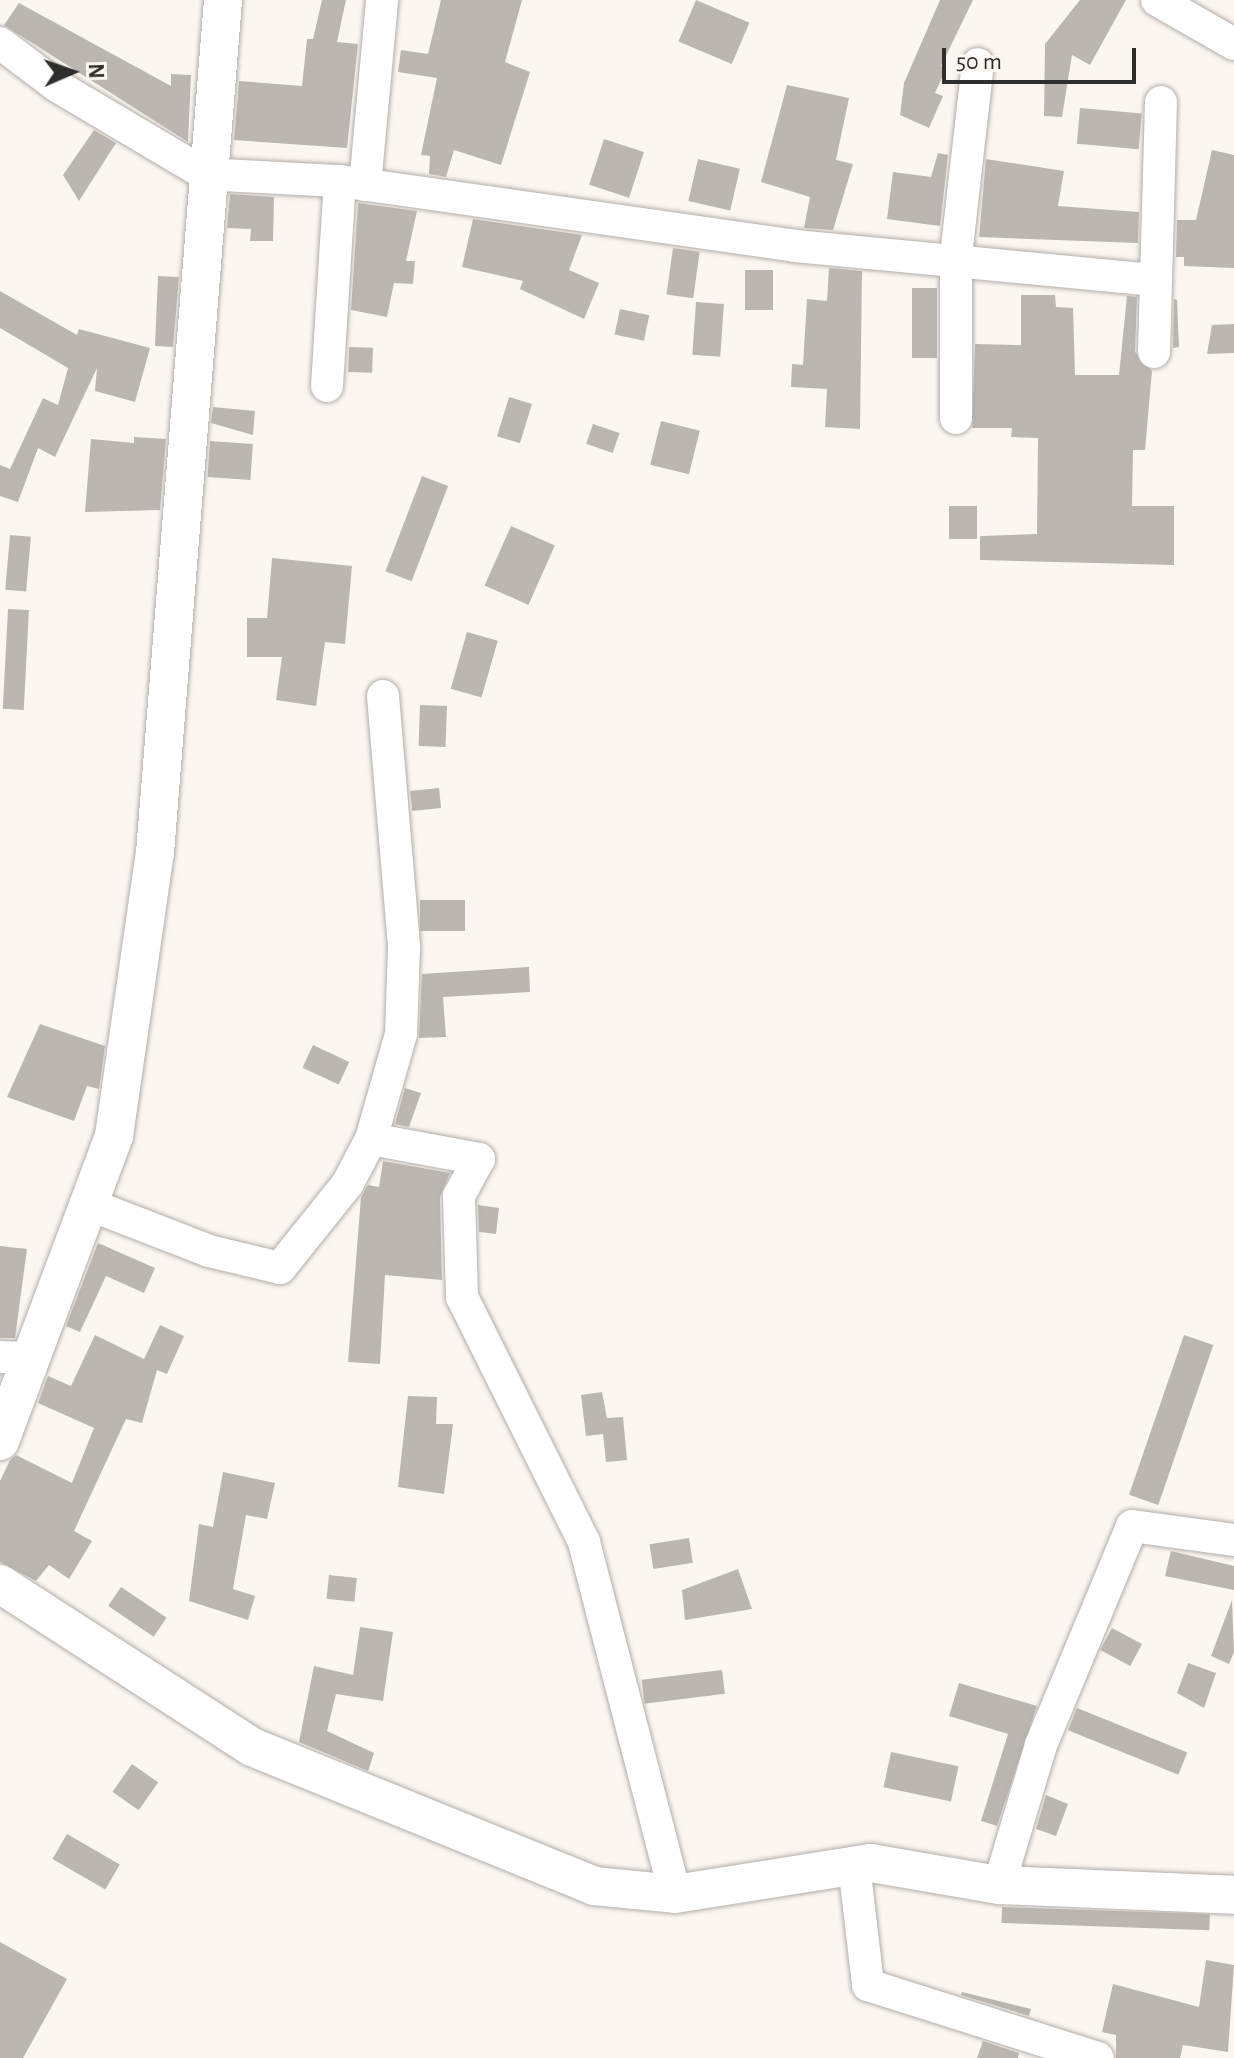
<!DOCTYPE html>
<style>
body{margin:0}
#map{position:relative;width:1234px;height:2058px;overflow:hidden;background:#fcf6f1;font-family:"Alegreya Sans",sans-serif}
div>[style]{position:absolute}
.building>*{inset:0;background:#bcb6b1;transform-origin:0 0}
.roads{filter:drop-shadow(0 0 2px #b3ada8) drop-shadow(0 0 2px #b3ada8)}
.minor>*{height:32px;margin:-16px;padding:0 16px;transform-origin:16px;border-radius:16px;background:#fff}
.tertiary>*{height:38px;margin:-19px;padding:0 19px;transform-origin:19px;border-radius:19px;background:#fff}
span{translate:-50% -50%;white-space:nowrap;text-align:center;line-height:1.15;-webkit-text-stroke:6px #fcf6f1;paint-order:stroke}
.north{position:absolute;left:32px;top:32px;width:80px;height:80px;-webkit-text-stroke:6px #fcf6f1;paint-order:stroke;rotate:88deg;font-size:22px;font-weight:700;line-height:32px;text-align:center;color:#302e2c}
.north::after{content:'';display:block;margin:auto;width:28px;height:36px;background:#302e2c;clip-path:polygon(50% 0,100% 100%,50% 72%,0 100%)}
.scale{position:absolute;left:942px;top:48px;width:194px;height:36px;box-sizing:border-box;border:4px solid #302e2c;border-top:0;padding-left:10px;font-size:24px;line-height:28px;white-space:nowrap;color:#302e2c;-webkit-text-stroke:6px #fcf6f1;paint-order:stroke}
</style>
<div id="map">
<div class="building">
<div style="clip-path:polygon(322px 0,346px 0,337px 42px,358px 44px,347px 148px,234px 140px,239px 81px,302px 86px,307px 39px,313px 39px)"></div>
<div style="clip-path:polygon(441px 0,522px 0,505px 62px,530px 72px,501px 165px,454px 150px,446px 177px,429px 174px,430px 156px,421px 155px,437px 78px,398px 72px,401px 50px,428px 54px)"></div>
<div style="left:696px;top:0;width:58px;height:45px;rotate:23deg"></div>
<div style="clip-path:polygon(940px 0,973px 0,941px 66px,946px 69px,935px 93px,943px 96px,929px 128px,900px 115px,904px 83px)"></div>
<div style="clip-path:polygon(1080px 0,1126px 0,1090px 65px,1072px 55px,1062px 117px,1044px 116px,1045px 44px)"></div>
<div style="clip-path:polygon(19px 3px,171px 86px,171px 74px,191px 75px,188px 142px,4px 25px)"></div>
<div style="clip-path:polygon(787px 85px,849px 98px,836px 160px,853px 164px,833px 230px,804px 228px,810px 197px,761px 182px)"></div>
<div style="left:1080px;top:108px;width:62px;height:36px;rotate:5deg"></div>
<div style="clip-path:polygon(94px 130px,116px 143px,79px 201px,63px 175px)"></div>
<div style="left:604px;top:139px;width:42px;height:48px;rotate:18deg"></div>
<div style="clip-path:polygon(1212px 150px,1234px 155px,1234px 268px,1184px 266px,1184px 257px,1176px 257px,1177px 220px,1196px 220px)"></div>
<div style="clip-path:polygon(938px 153px,948px 155px,940px 226px,887px 219px,893px 172px,931px 177px)"></div>
<div style="left:698px;top:159px;width:43px;height:43px;rotate:13deg"></div>
<div style="clip-path:polygon(986px 159px,1064px 171px,1058px 206px,1139px 212px,1138px 243px,979px 237px)"></div>
<div style="clip-path:polygon(230px 194px,274px 197px,273px 241px,250px 241px,251px 229px,227px 228px)"></div>
<div style="clip-path:polygon(358px 203px,417px 211px,406px 261px,415px 261px,413px 284px,394px 283px,387px 317px,351px 310px)"></div>
<div style="clip-path:polygon(473px 219px,582px 235px,569px 270px,599px 283px,584px 319px,520px 289px,523px 281px,462px 267px)"></div>
<div style="left:673px;top:248px;width:27px;height:47px;rotate:8deg"></div>
<div style="clip-path:polygon(829px 268px,862px 271px,860px 429px,825px 427px,827px 389px,791px 387px,792px 364px,803px 365px,807px 299px,827px 301px)"></div>
<div style="left:745px;top:270px;width:28px;height:40px"></div>
<div style="clip-path:polygon(158px 276px,179px 277px,173px 347px,155px 346px)"></div>
<div style="left:912px;top:288px;width:25px;height:70px"></div>
<div style="clip-path:polygon(0 291px,77px 335px,79px 329px,150px 348px,135px 402px,95px 391px,97px 368px,55px 457px,38px 448px,18px 502px,0 496px,0 465px,10px 469px,43px 398px,58px 405px,68px 368px,0 328px)"></div>
<div style="clip-path:polygon(1021px 295px,1055px 295px,1056px 307px,1073px 308px,1075px 375px,1119px 375px,1127px 296px,1137px 297px,1135px 352px,1152px 371px,1145px 450px,1133px 450px,1132px 506px,1174px 506px,1174px 565px,980px 560px,980px 536px,1037px 534px,1038px 438px,1011px 437px,1012px 428px,972px 428px,975px 344px,1021px 345px)"></div>
<div style="clip-path:polygon(1174px 299px,1177px 300px,1179px 347px,1173px 348px)"></div>
<div style="left:696px;top:302px;width:28px;height:53px;rotate:4deg"></div>
<div style="left:620px;top:309px;width:30px;height:26px;rotate:12deg"></div>
<div style="clip-path:polygon(1234px 324px,1234px 353px,1207px 354px,1212px 325px)"></div>
<div style="left:349px;top:347px;width:24px;height:25px;rotate:2deg"></div>
<div style="left:509px;top:397px;width:24px;height:41px;rotate:17deg"></div>
<div style="clip-path:polygon(213px 407px,255px 411px,253px 435px,211px 423px)"></div>
<div style="left:661px;top:421px;width:40px;height:45px;rotate:14deg"></div>
<div style="left:593px;top:424px;width:28px;height:21px;rotate:19deg"></div>
<div style="clip-path:polygon(134px 437px,166px 439px,160px 510px,85px 512px,91px 439px,134px 443px)"></div>
<div style="left:210px;top:441px;width:43px;height:36px;rotate:4deg"></div>
<div style="left:422px;top:476px;width:28px;height:102px;rotate:21deg"></div>
<div style="left:949px;top:506px;width:28px;height:33px"></div>
<div style="left:511px;top:526px;width:48px;height:65px;rotate:24deg"></div>
<div style="left:10px;top:535px;width:21px;height:55px;rotate:5deg"></div>
<div style="clip-path:polygon(272px 558px,352px 566px,345px 644px,325px 642px,316px 706px,276px 700px,282px 657px,247px 657px,247px 618px,267px 618px)"></div>
<div style="left:8px;top:609px;width:21px;height:100px;rotate:3deg"></div>
<div style="left:467px;top:632px;width:32px;height:59px;rotate:16deg"></div>
<div style="left:420px;top:705px;width:27px;height:41px;rotate:2deg"></div>
<div style="left:439px;top:788px;width:20px;height:29px;rotate:84deg"></div>
<div style="left:420px;top:900px;width:45px;height:31px"></div>
<div style="clip-path:polygon(529px 967px,530px 992px,443px 997px,446px 1037px,419px 1038px,422px 974px)"></div>
<div style="clip-path:polygon(40px 1024px,105px 1046px,99px 1089px,87px 1086px,74px 1121px,7px 1097px)"></div>
<div style="left:313px;top:1045px;width:40px;height:25px;rotate:25deg"></div>
<div style="clip-path:polygon(405px 1088px,421px 1093px,409px 1127px,395px 1124px)"></div>
<div style="clip-path:polygon(383px 1161px,450px 1173px,440px 1197px,442px 1280px,385px 1275px,380px 1364px,348px 1362px,361px 1197px,368px 1185px,379px 1187px)"></div>
<div style="clip-path:polygon(478px 1205px,499px 1208px,496px 1234px,479px 1232px)"></div>
<div style="clip-path:polygon(98px 1243px,155px 1268px,144px 1293px,106px 1276px,80px 1332px,66px 1326px)"></div>
<div style="clip-path:polygon(0 1246px,27px 1249px,15px 1338px,0 1338px)"></div>
<div style="clip-path:polygon(160px 1325px,184px 1336px,167px 1374px,157px 1370px,142px 1423px,126px 1419px,74px 1531px,92px 1541px,69px 1579px,49px 1565px,36px 1581px,0 1562px,0 1481px,10px 1460px,16px 1455px,72px 1483px,94px 1428px,38px 1403px,48px 1376px,71px 1386px,95px 1335px,144px 1359px)"></div>
<div style="left:1184px;top:1335px;width:31px;height:169px;rotate:19deg"></div>
<div style="clip-path:polygon(602px 1392px,607px 1418px,623px 1417px,627px 1460px,606px 1462px,603px 1434px,586px 1436px,581px 1395px)"></div>
<div style="clip-path:polygon(408px 1396px,437px 1397px,436px 1424px,453px 1424px,444px 1494px,398px 1487px)"></div>
<div style="clip-path:polygon(223px 1472px,275px 1483px,267px 1519px,246px 1515px,233px 1589px,255px 1596px,248px 1620px,189px 1601px,199px 1524px,213px 1527px)"></div>
<div style="left:689px;top:1538px;width:25px;height:40px;rotate:81deg"></div>
<div style="clip-path:polygon(1171px 1551px,1234px 1566px,1234px 1590px,1165px 1576px)"></div>
<div style="clip-path:polygon(738px 1569px,752px 1609px,685px 1620px,682px 1590px)"></div>
<div style="left:329px;top:1575px;width:28px;height:24px;rotate:6deg"></div>
<div style="left:121px;top:1587px;width:55px;height:23px;rotate:34deg"></div>
<div style="clip-path:polygon(1232px 1600px,1234px 1652px,1229px 1664px,1211px 1656px)"></div>
<div style="clip-path:polygon(360px 1627px,393px 1632px,383px 1701px,336px 1694px,327px 1731px,374px 1753px,368px 1771px,299px 1742px,314px 1666px,353px 1675px)"></div>
<div style="left:1112px;top:1628px;width:34px;height:25px;rotate:28deg"></div>
<div style="clip-path:polygon(1188px 1663px,1216px 1673px,1204px 1708px,1177px 1693px)"></div>
<div style="left:722px;top:1670px;width:24px;height:81px;rotate:83deg"></div>
<div style="clip-path:polygon(959px 1683px,1037px 1706px,997px 1826px,981px 1821px,1008px 1734px,949px 1716px)"></div>
<div style="left:1077px;top:1708px;width:119px;height:24px;rotate:22deg"></div>
<div style="left:891px;top:1752px;width:69px;height:36px;rotate:12deg"></div>
<div style="left:132px;top:1764px;width:32px;height:34px;rotate:35deg"></div>
<div style="clip-path:polygon(1046px 1795px,1068px 1804px,1056px 1836px,1036px 1829px)"></div>
<div style="left:67px;top:1834px;width:61px;height:29px;rotate:30deg"></div>
<div style="left:1002px;top:1907px;width:208px;height:16px;rotate:2deg"></div>
<div style="clip-path:polygon(0 1942px,67px 1979px,23px 2058px,0 2058px)"></div>
<div style="clip-path:polygon(1206px 1960px,1234px 1965px,1228px 2052px,1183px 2045px,1180px 2058px,1116px 2058px,1116px 2035px,1102px 2032px,1113px 1984px,1199px 2007px)"></div>
<div style="clip-path:polygon(962px 1992px,1031px 2009px,1029px 2016px,961px 1995px)"></div>
<div style="clip-path:polygon(983px 2041px,1019px 2053px,1018px 2058px,977px 2058px)"></div>
</div>
<div class="roads">
<div class="minor">
<div style="left:1157px;top:0;width:89px;rotate:29.7deg"></div>
<div style="left:0;top:43px;width:71px;rotate:37deg"></div>
<div style="left:57px;top:86px;width:172px;rotate:30.7deg"></div>
<div style="left:205px;top:174px;width:135px;rotate:3deg"></div>
<div style="left:340px;top:181px;width:460px;rotate:8.1deg"></div>
<div style="left:795px;top:246px;width:362px;rotate:5.4deg"></div>
<div style="left:365px;top:185px;width:186px;rotate:-84.7deg"></div>
<div style="left:1154px;top:352px;width:250px;rotate:-88.4deg"></div>
<div style="left:327px;top:386px;width:205px;rotate:-86.4deg"></div>
<div style="left:956px;top:418px;width:162px;rotate:-90deg"></div>
<div style="left:956px;top:256px;width:193px;rotate:-83.5deg"></div>
<div style="left:383px;top:696px;width:253px;rotate:85.2deg"></div>
<div style="left:404px;top:948px;width:86px;rotate:92deg"></div>
<div style="left:401px;top:1034px;width:109px;rotate:105.9deg"></div>
<div style="left:371px;top:1139px;width:110px;rotate:10.5deg"></div>
<div style="left:479px;top:1159px;width:42px;rotate:118.4deg"></div>
<div style="left:459px;top:1196px;width:101px;rotate:88.3deg"></div>
<div style="left:462px;top:1297px;width:274px;rotate:63.5deg"></div>
<div style="left:584px;top:1542px;width:364px;rotate:75.5deg"></div>
<div style="left:88px;top:1204px;width:130px;rotate:21.2deg"></div>
<div style="left:209px;top:1251px;width:73px;rotate:13.5deg"></div>
<div style="left:280px;top:1268px;width:109px;rotate:-51.3deg"></div>
<div style="left:348px;top:1183px;width:50px;rotate:-62.4deg"></div>
<div style="left:0;top:1357px;width:30px;rotate:2deg"></div>
<div style="left:854px;top:1865px;width:121px;rotate:83.3deg"></div>
<div style="left:868px;top:1985px;width:241px;rotate:17.6deg"></div>
<div style="left:999px;top:1885px;width:146px;rotate:-73.3deg"></div>
<div style="left:1041px;top:1745px;width:237px;rotate:-67.4deg"></div>
<div style="left:1132px;top:1526px;width:103px;rotate:7.8deg"></div>
</div>
<div class="tertiary">
<div style="left:0;top:1441px;width:326px;rotate:-69.5deg"></div>
<div style="left:114px;top:1136px;width:286px;rotate:-81.8deg"></div>
<div style="left:155px;top:853px;width:856px;rotate:-85.44deg"></div>
<div style="left:0;top:1584px;width:300px;rotate:32.9deg"></div>
<div style="left:252px;top:1747px;width:369px;rotate:22.1deg"></div>
<div style="left:594px;top:1886px;width:81px;rotate:5.6deg"></div>
<div style="left:675px;top:1894px;width:198px;rotate:-9deg"></div>
<div style="left:871px;top:1863px;width:130px;rotate:9.8deg"></div>
<div style="left:999px;top:1885px;width:235px;rotate:2.4deg"></div>
</div>
</div>
<div class="north">N</div>
<div class="scale">50 m</div>
</div>
